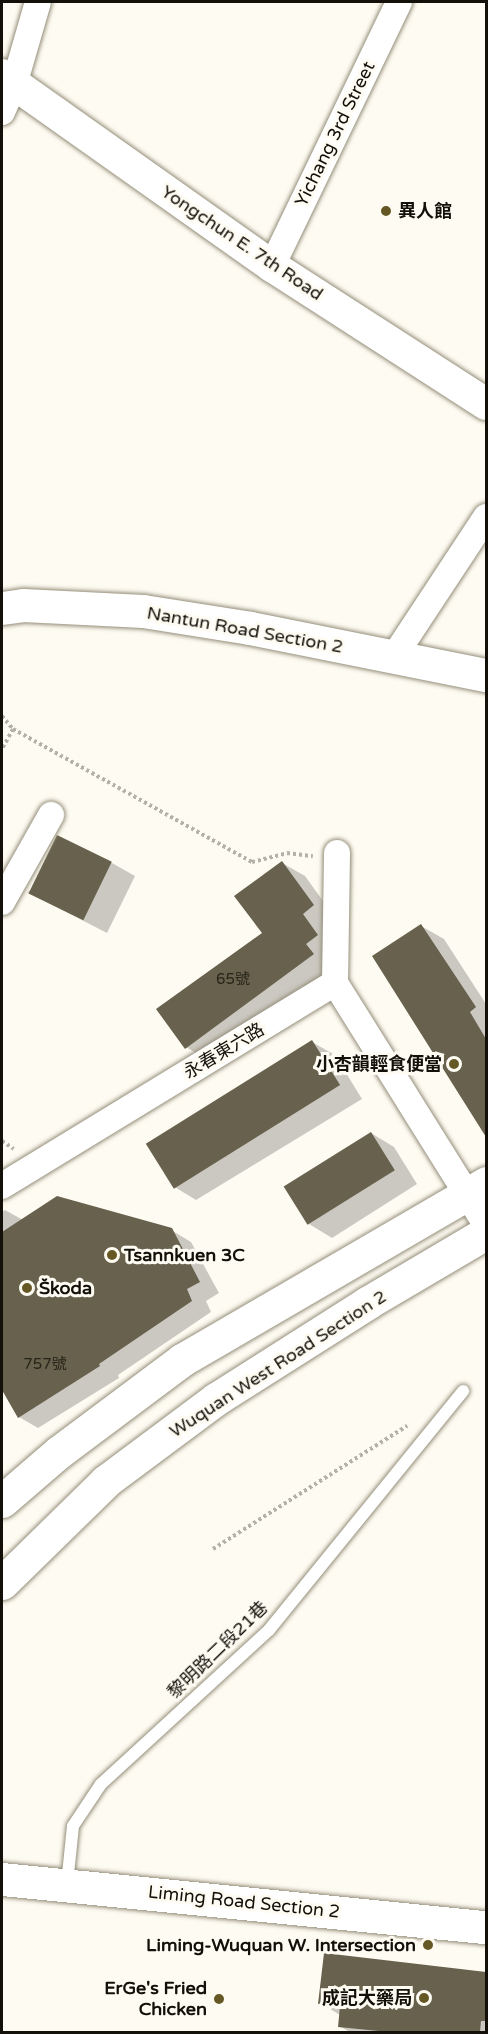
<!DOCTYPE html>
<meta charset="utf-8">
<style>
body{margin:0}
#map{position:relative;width:488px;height:2034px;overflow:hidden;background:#fefbf2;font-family:"Varela Round","Noto Sans TC",sans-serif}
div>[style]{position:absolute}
.shadow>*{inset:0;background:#0003}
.building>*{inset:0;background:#67614d;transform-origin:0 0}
.path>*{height:4px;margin-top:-2px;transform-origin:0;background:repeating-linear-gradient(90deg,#b3b1a8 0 3px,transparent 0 6px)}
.roads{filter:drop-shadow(0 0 2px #948e79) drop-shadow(0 0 2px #948e79)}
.service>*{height:12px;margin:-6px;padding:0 6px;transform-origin:6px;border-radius:6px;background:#fff}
.minor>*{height:26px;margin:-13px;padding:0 13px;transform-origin:13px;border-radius:13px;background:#fff}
.tertiary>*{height:32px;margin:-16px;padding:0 16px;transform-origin:16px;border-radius:16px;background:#fff}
.secondary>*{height:33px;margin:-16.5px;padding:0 16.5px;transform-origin:16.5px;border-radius:16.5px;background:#fff}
.dots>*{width:16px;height:16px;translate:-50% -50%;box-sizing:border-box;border:3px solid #fefbf2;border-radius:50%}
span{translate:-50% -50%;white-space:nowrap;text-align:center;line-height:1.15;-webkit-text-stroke:6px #fefbf2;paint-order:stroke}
.number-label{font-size:15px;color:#272419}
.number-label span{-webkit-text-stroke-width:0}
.street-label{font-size:18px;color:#121008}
.poi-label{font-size:18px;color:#121008;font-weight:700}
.left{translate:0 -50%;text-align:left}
.right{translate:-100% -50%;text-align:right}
.frame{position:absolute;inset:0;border:3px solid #121008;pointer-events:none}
</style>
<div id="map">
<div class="shadow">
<div style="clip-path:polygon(112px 863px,135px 876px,107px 933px,27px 892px)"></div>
<div style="clip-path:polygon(282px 863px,305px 876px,336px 919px,336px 968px,209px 1061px,186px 1047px,264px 933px)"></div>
<div style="clip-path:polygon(421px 926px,444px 939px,486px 1004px,486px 1131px,484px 1130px)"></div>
<div style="clip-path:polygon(312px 1042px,335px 1055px,362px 1099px,196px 1200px,173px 1186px)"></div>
<div style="clip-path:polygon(371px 1133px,394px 1147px,417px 1184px,332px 1238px,309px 1224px)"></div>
<div style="clip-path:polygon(5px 1210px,23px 1220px,171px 1230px,191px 1242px,219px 1293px,206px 1301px,211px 1312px,118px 1375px,119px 1378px,38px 1428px,19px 1417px,2px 1386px,2px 1212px)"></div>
<div style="clip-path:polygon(326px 1954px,486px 1973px,486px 2032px,350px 2032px,339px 2026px,340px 2015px,320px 2003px)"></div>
</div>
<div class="building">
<div style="left:57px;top:835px;width:61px;height:65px;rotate:26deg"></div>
<div style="clip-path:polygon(282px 861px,314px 905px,303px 914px,318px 935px,306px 944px,314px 954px,185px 1049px,156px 1009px,262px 933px,234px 896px)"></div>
<div style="clip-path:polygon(421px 924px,476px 1007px,470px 1012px,486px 1039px,486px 1137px,372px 956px)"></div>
<div style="left:312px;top:1040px;width:53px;height:196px;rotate:58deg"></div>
<div style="left:371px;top:1132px;width:45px;height:103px;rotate:58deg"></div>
<div style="clip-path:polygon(57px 1196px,172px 1228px,200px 1282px,187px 1289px,192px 1301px,99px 1364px,100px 1366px,18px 1418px,2px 1390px,2px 1232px)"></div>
<div style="clip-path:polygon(324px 1953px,486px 1972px,486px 2021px,481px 2021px,480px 2032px,389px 2032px,338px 2027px,340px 2006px,318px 2004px)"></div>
</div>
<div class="path">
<div style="left:2px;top:716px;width:17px;rotate:50deg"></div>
<div style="left:13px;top:729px;width:23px;rotate:119deg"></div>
<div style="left:13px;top:729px;width:274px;rotate:29.1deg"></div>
<div style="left:252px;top:862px;width:36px;rotate:-14deg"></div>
<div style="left:287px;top:853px;width:26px;rotate:7deg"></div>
<div style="left:2px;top:1141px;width:14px;rotate:34deg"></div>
<div style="left:213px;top:1549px;width:230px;rotate:-32.4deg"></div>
</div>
<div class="roads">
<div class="service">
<div style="left:67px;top:1884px;width:58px;rotate:-84.1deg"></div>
<div style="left:73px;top:1826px;width:50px;rotate:-56.3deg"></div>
<div style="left:101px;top:1784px;width:228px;rotate:-42.5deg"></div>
<div style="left:269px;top:1630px;width:308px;rotate:-50.9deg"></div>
</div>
<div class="minor">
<div style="left:2px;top:112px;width:30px;rotate:-66deg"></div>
<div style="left:14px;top:85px;width:86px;rotate:-73.9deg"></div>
<div style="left:272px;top:266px;width:293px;rotate:-64.3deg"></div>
<div style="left:393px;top:658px;width:169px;rotate:-56.6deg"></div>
<div style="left:2px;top:902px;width:100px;rotate:-60.6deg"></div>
<div style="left:335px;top:983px;width:285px;rotate:58deg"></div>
<div style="left:335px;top:983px;width:130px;rotate:-89.1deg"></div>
<div style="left:2px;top:1186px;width:390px;rotate:-31.4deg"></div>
</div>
<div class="tertiary">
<div style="left:2px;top:75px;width:331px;rotate:35.3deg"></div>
<div style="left:272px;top:266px;width:255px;rotate:32.8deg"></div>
</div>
<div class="secondary">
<div style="left:2px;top:608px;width:21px;rotate:-8deg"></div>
<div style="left:23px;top:605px;width:120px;rotate:2.9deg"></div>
<div style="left:143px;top:611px;width:108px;rotate:9deg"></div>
<div style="left:250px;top:628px;width:241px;rotate:11.3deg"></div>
<div style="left:2px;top:1501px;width:75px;rotate:-40.7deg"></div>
<div style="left:59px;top:1452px;width:154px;rotate:-36.8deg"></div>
<div style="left:182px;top:1360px;width:352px;rotate:-30.2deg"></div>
<div style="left:2px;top:1583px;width:146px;rotate:-44.4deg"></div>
<div style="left:106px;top:1481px;width:137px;rotate:-36.7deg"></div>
<div style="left:216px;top:1399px;width:179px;rotate:-32.4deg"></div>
<div style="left:367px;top:1303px;width:138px;rotate:-30.5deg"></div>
<div style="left:2px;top:1879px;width:486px;rotate:5.7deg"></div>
</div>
</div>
<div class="dots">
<div style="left:386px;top:211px;background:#665825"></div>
<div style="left:454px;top:1064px;background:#665825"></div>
<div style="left:112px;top:1255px;background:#665825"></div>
<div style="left:27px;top:1288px;background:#665825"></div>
<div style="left:428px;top:1945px;background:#665825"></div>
<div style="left:424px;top:1998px;background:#665825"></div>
<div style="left:219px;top:1999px;background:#665825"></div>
</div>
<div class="number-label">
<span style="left:233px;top:980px">65號</span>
<span style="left:45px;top:1365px">757號</span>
</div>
<div class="street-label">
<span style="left:335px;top:134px;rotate:-64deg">Yichang 3rd Street</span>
<span style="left:242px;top:243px;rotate:34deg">Yongchun E. 7th Road</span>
<span style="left:245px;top:630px;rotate:10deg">Nantun Road Section 2</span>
<span style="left:224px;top:1051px;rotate:-31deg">永春東六路</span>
<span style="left:278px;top:1364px;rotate:-33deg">Wuquan West Road Section 2</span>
<span style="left:218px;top:1650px;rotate:-44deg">黎明路二段21巷</span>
<span style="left:244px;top:1902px;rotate:6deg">Liming Road Section 2</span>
</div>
<div class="poi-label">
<span class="left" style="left:398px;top:211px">異人館</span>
<span class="right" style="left:442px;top:1064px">小杏韻輕食便當</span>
<span class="left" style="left:124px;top:1255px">Tsannkuen 3C</span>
<span class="left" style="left:39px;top:1288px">Škoda</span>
<span class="right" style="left:416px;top:1945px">Liming-Wuquan W. Intersection</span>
<span class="right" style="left:207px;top:1999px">ErGe's Fried<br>Chicken</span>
<span class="right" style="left:412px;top:1998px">成記大藥局</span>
</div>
<div class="frame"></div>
</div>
